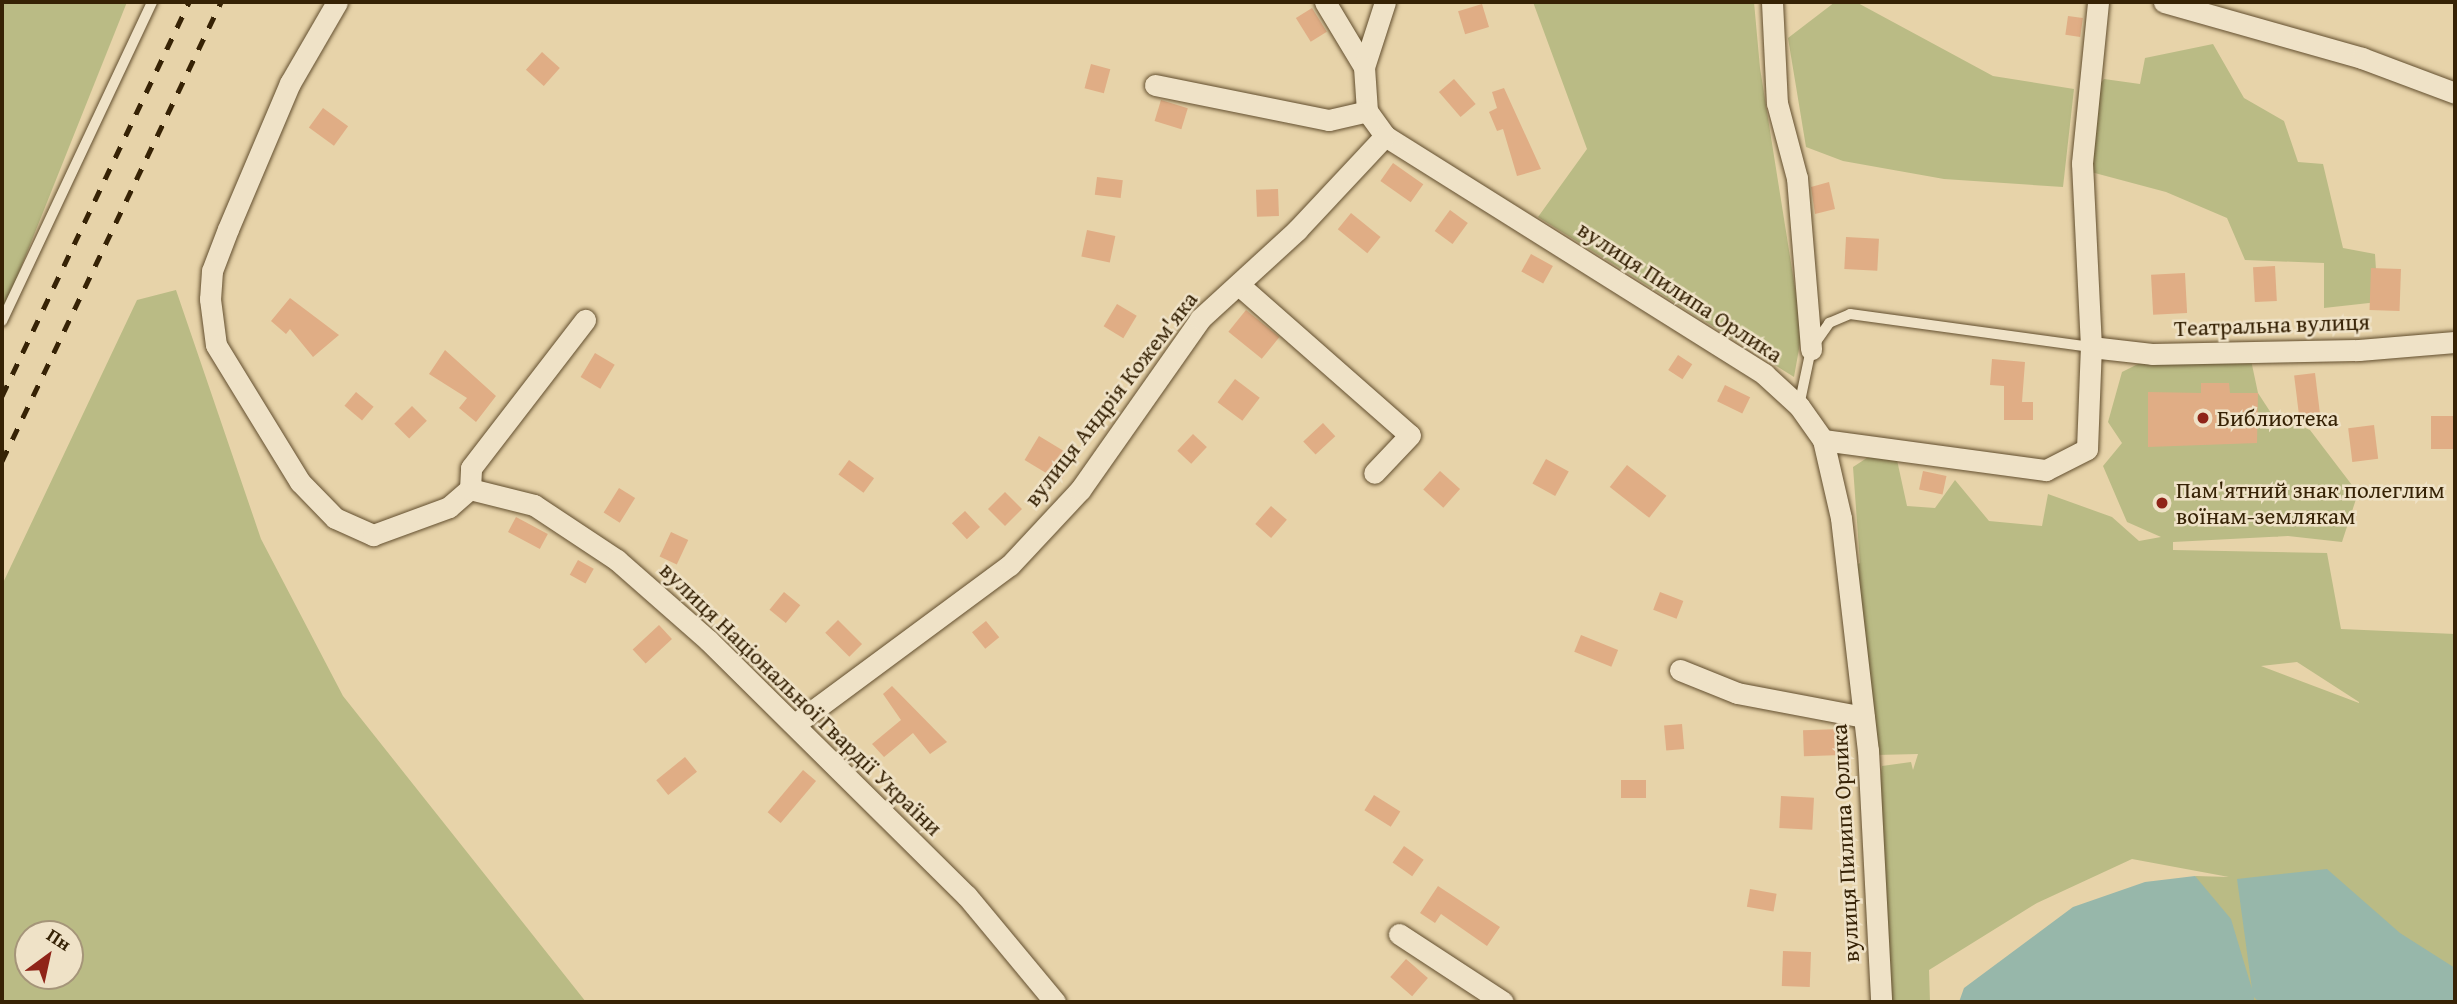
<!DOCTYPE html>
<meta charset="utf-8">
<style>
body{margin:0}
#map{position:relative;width:2457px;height:1004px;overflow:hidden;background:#e7d3a9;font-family:"Gentium Book Plus",serif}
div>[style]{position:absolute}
.green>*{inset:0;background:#babb85}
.water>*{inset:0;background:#97b7aa}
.building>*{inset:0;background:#e0ad85;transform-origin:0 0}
.roads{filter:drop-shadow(0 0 2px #624e2e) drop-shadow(0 0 2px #624e2e)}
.service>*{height:10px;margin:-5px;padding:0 5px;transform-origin:5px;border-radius:5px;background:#efe2c7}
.minor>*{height:21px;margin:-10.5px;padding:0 10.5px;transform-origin:10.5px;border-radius:10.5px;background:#efe2c7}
.rail>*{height:5px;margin-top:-2.5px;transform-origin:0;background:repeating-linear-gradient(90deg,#362205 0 12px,transparent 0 24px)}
.dots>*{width:19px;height:19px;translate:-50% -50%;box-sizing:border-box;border:4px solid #efe2c7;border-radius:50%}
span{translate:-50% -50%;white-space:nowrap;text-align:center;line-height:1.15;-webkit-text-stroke:5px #efe2c7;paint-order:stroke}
.street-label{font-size:23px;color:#362205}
.poi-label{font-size:23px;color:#362205}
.left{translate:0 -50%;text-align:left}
.frame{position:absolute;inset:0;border:4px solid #362205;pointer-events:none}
.north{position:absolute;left:14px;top:920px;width:70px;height:70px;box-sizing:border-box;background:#efe2c7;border:2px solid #a59579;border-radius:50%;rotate:33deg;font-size:19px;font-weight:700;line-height:28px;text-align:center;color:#362205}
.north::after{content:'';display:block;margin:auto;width:24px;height:32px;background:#8f2418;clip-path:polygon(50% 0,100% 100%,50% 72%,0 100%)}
</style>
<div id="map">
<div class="green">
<div style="clip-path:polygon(2px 2px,127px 2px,2px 315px)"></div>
<div style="clip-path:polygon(1533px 2px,1754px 2px,1760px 68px,1802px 332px,1794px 377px,1538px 217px,1587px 149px)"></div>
<div style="clip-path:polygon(1835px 2px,1856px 2px,1993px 76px,2074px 89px,2063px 187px,1944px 179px,1843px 161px,1806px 147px,1788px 38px)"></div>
<div style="clip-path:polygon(2213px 44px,2244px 98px,2284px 121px,2298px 162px,2323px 164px,2343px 248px,2375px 254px,2378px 302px,2324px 308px,2324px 263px,2245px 260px,2227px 218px,2166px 192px,2091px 172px,2096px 89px,2104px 79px,2140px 84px,2145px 58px)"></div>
<div style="clip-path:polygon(evenodd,176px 290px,261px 539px,343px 696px,586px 1002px,2px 1002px,2px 585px,137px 300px,176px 290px,28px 934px,70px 934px,70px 976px,28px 976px,28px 934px)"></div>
<div style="clip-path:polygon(evenodd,2251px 360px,2258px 393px,2271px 413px,2310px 430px,2358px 493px,2342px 542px,2288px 536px,2173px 542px,2173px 550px,2327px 553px,2341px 629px,2455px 634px,2455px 1002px,2244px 1002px,2195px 876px,2229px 877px,2132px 859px,2037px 903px,1929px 970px,1930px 1002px,1888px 1002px,1877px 796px,1882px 766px,1911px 762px,1913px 770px,1918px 754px,1876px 755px,1855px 565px,1860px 563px,1853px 467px,1873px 454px,1897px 460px,1907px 506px,1935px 508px,1955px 480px,1989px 521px,2042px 526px,2048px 494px,2112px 517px,2139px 541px,2161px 537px,2127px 522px,2103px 466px,2122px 443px,2108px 422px,2122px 372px,2144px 361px,2251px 360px,2297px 662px,2359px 702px,2359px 703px,2261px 666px,2297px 662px)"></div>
</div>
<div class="water">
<div style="clip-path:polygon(2327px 869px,2400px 933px,2455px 968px,2455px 1002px,2259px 1002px,2254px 997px,2254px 1002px,1959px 1002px,1964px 988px,2073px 907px,2145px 882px,2195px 876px,2231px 919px,2252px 989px,2237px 879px)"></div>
</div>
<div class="building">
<div style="left:1482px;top:4px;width:24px;height:25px;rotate:73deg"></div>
<div style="left:1312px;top:8px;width:28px;height:19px;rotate:58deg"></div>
<div style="left:2068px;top:16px;width:15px;height:19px;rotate:8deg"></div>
<div style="left:542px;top:52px;width:24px;height:24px;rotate:42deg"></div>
<div style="left:1091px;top:64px;width:20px;height:25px;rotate:15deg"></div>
<div style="left:1454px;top:79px;width:33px;height:20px;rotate:49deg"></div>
<div style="clip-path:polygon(1504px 88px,1541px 169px,1517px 176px,1503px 129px,1497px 131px,1489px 112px,1497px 108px,1492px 92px)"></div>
<div style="left:1161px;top:100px;width:28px;height:22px;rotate:17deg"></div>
<div style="left:323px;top:108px;width:31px;height:24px;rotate:36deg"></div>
<div style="left:1393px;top:163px;width:37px;height:22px;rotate:35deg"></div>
<div style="left:1097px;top:177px;width:26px;height:18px;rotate:7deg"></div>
<div style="clip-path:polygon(1829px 182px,1835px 209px,1815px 214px,1811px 187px)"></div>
<div style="left:1278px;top:189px;width:27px;height:22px;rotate:88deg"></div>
<div style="left:1450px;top:210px;width:22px;height:26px;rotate:36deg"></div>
<div style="left:1351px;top:213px;width:38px;height:21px;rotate:39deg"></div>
<div style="left:1087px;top:230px;width:29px;height:27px;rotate:12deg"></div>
<div style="left:1846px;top:237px;width:33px;height:32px;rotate:3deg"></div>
<div style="left:1531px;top:254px;width:25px;height:20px;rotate:29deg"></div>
<div style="left:2275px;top:266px;width:35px;height:22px;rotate:87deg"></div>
<div style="left:2371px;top:268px;width:30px;height:42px;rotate:2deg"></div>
<div style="left:2185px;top:273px;width:40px;height:34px;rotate:87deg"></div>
<div style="clip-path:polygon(290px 298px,339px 335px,313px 357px,290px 329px,286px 334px,271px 321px)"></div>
<div style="left:1117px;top:304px;width:23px;height:26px;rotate:31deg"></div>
<div style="left:1246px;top:310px;width:43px;height:28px;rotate:39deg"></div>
<div style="clip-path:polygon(445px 350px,496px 396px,476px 422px,459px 408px,467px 398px,429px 374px)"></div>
<div style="left:595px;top:353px;width:23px;height:28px;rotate:31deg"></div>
<div style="left:1678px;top:355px;width:17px;height:18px;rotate:33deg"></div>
<div style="clip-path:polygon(1992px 359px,2025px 362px,2022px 402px,2033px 402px,2033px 420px,2004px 420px,2004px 386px,1990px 385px)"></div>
<div style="left:2315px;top:373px;width:47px;height:21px;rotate:83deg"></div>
<div style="left:1235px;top:379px;width:31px;height:29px;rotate:37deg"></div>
<div style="clip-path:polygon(2201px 383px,2229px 383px,2230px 393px,2258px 393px,2257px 443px,2148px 447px,2148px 392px,2201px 393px)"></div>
<div style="left:1725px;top:385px;width:28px;height:18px;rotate:26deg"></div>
<div style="left:356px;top:392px;width:23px;height:18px;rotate:40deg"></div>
<div style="left:412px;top:406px;width:21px;height:25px;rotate:45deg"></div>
<div style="left:2455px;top:416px;width:33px;height:24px;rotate:90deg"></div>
<div style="left:1323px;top:423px;width:18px;height:27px;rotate:47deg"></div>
<div style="left:2374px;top:425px;width:34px;height:26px;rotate:83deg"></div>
<div style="left:1193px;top:434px;width:19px;height:23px;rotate:43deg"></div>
<div style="left:1039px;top:436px;width:42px;height:28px;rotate:31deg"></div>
<div style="left:1546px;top:459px;width:26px;height:28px;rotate:29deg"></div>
<div style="left:849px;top:460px;width:31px;height:18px;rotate:36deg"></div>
<div style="left:1627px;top:465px;width:50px;height:28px;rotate:38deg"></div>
<div style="left:1440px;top:471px;width:27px;height:25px;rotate:42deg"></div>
<div style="left:1923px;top:471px;width:24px;height:19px;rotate:12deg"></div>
<div style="left:619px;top:488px;width:19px;height:29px;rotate:32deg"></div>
<div style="left:1005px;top:492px;width:24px;height:24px;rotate:45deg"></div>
<div style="left:1271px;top:506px;width:21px;height:24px;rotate:41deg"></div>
<div style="left:965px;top:511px;width:22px;height:18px;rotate:47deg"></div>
<div style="left:516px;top:517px;width:36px;height:17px;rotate:28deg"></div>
<div style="left:671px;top:532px;width:19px;height:27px;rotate:25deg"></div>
<div style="left:578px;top:560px;width:18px;height:17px;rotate:29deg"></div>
<div style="left:784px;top:592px;width:21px;height:23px;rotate:39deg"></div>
<div style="left:1660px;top:592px;width:25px;height:19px;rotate:21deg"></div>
<div style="left:838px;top:620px;width:34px;height:18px;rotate:45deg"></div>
<div style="left:986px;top:621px;width:21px;height:18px;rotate:51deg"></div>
<div style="left:659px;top:625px;width:19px;height:36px;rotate:47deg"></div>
<div style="left:1581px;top:635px;width:40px;height:18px;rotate:22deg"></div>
<div style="clip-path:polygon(892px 686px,947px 742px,930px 754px,913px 733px,884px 757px,872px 744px,901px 720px,883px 694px)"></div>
<div style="left:1682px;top:724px;width:25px;height:18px;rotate:85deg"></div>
<div style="left:1842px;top:729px;width:26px;height:39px;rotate:88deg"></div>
<div style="left:685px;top:757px;width:19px;height:37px;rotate:51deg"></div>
<div style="left:803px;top:770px;width:17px;height:55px;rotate:40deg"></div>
<div style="left:1621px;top:780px;width:25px;height:18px"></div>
<div style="left:1374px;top:795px;width:31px;height:18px;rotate:32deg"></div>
<div style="left:1781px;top:796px;width:33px;height:32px;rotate:3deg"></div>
<div style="left:1404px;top:846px;width:24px;height:20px;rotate:35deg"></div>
<div style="clip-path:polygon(1438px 886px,1500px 927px,1487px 946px,1441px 914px,1435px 923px,1420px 913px)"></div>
<div style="left:1750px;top:889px;width:27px;height:18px;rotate:10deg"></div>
<div style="left:1783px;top:951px;width:28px;height:35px;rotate:2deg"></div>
<div style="left:1406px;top:959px;width:29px;height:24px;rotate:41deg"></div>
</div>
<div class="roads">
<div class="service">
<div style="left:2px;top:321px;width:353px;rotate:-64.8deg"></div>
<div style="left:1799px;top:406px;width:58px;rotate:-78.1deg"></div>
<div style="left:1811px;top:349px;width:32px;rotate:-55deg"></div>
<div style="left:1829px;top:323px;width:23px;rotate:-23deg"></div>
<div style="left:1850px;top:314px;width:243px;rotate:7.8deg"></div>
</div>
<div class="minor">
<div style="left:337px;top:2px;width:94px;rotate:120.1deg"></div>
<div style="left:290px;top:83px;width:159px;rotate:113deg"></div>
<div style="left:228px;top:229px;width:45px;rotate:110.9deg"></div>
<div style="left:212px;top:271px;width:28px;rotate:94deg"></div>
<div style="left:210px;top:299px;width:46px;rotate:82.6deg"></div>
<div style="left:216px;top:345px;width:161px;rotate:58.5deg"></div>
<div style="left:300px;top:482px;width:50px;rotate:45.8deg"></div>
<div style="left:335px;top:518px;width:42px;rotate:24.1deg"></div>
<div style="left:373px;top:535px;width:81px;rotate:-20.2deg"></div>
<div style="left:449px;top:507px;width:28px;rotate:-41deg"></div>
<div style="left:470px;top:489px;width:21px;rotate:-87deg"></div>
<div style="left:471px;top:468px;width:187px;rotate:-52.4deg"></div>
<div style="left:1325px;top:2px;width:76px;rotate:59deg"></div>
<div style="left:1385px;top:2px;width:68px;rotate:107.9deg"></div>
<div style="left:1364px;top:67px;width:44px;rotate:86.1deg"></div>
<div style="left:1367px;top:111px;width:31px;rotate:54deg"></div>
<div style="left:1385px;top:136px;width:448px;rotate:32.1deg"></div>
<div style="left:1764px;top:374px;width:47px;rotate:42.4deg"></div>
<div style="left:1799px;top:406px;width:42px;rotate:54.8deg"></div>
<div style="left:1823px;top:440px;width:80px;rotate:77deg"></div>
<div style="left:1841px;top:518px;width:234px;rotate:83.4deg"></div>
<div style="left:1868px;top:750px;width:252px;rotate:87deg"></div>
<div style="left:1772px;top:2px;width:101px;rotate:87.2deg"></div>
<div style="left:1777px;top:103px;width:78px;rotate:75.1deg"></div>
<div style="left:1797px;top:178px;width:172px;rotate:85.3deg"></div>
<div style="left:2164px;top:2px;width:206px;rotate:15.8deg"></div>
<div style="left:2362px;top:58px;width:99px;rotate:20.6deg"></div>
<div style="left:1155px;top:85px;width:177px;rotate:11.4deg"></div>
<div style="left:1329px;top:120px;width:39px;rotate:-13deg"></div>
<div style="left:1239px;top:285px;width:227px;rotate:41.3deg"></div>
<div style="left:1410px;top:435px;width:52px;rotate:133.5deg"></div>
<div style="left:2091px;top:347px;width:61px;rotate:6.5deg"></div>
<div style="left:2152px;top:354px;width:207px;rotate:-1.1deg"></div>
<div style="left:2359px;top:350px;width:96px;rotate:-4.8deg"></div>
<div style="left:1823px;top:440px;width:225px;rotate:7.7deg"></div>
<div style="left:2046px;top:470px;width:46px;rotate:-27.1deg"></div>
<div style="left:2087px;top:449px;width:102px;rotate:-87.8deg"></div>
<div style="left:2091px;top:347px;width:184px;rotate:-92.8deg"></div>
<div style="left:2082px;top:163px;width:162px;rotate:-84.3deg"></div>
<div style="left:470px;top:489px;width:66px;rotate:14deg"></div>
<div style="left:534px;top:505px;width:100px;rotate:33.5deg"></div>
<div style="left:617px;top:560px;width:121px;rotate:41.3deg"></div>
<div style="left:708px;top:640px;width:364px;rotate:44.7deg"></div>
<div style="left:967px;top:896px;width:138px;rotate:50.3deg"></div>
<div style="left:1680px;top:670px;width:61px;rotate:22deg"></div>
<div style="left:1737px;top:693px;width:129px;rotate:10.7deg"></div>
<div style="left:795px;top:724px;width:267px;rotate:-36.5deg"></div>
<div style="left:1010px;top:565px;width:103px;rotate:-47deg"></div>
<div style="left:1080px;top:490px;width:209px;rotate:-54.9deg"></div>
<div style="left:1200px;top:319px;width:132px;rotate:-42.5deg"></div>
<div style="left:1297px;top:230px;width:129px;rotate:-46.9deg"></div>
<div style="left:1399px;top:934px;width:124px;rotate:33.2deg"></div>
</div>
</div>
<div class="rail">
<div style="left:2px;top:396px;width:436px;rotate:-64.6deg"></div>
<div style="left:2px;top:461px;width:509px;rotate:-64.49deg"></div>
</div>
<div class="dots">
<div style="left:2203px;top:418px;background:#8f2418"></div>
<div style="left:2162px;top:503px;background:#8f2418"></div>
</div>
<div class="street-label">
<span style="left:1680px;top:292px;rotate:33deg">вулиця Пилипа Орлика</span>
<span style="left:2272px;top:325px;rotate:-2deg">Театральна вулиця</span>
<span style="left:1111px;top:399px;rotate:-52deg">вулиця Андрія Кожем'яка</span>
<span style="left:801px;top:699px;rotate:44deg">вулиця Національної Гвардії України</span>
<span style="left:1845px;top:843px;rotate:-93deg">вулиця Пилипа Орлика</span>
</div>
<div class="poi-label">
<span class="left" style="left:2217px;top:418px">Библиотека</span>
<span class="left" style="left:2176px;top:503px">Пам'ятний знак полеглим<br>воїнам-землякам</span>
</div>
<div class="frame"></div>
<div class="north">Пн</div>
</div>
